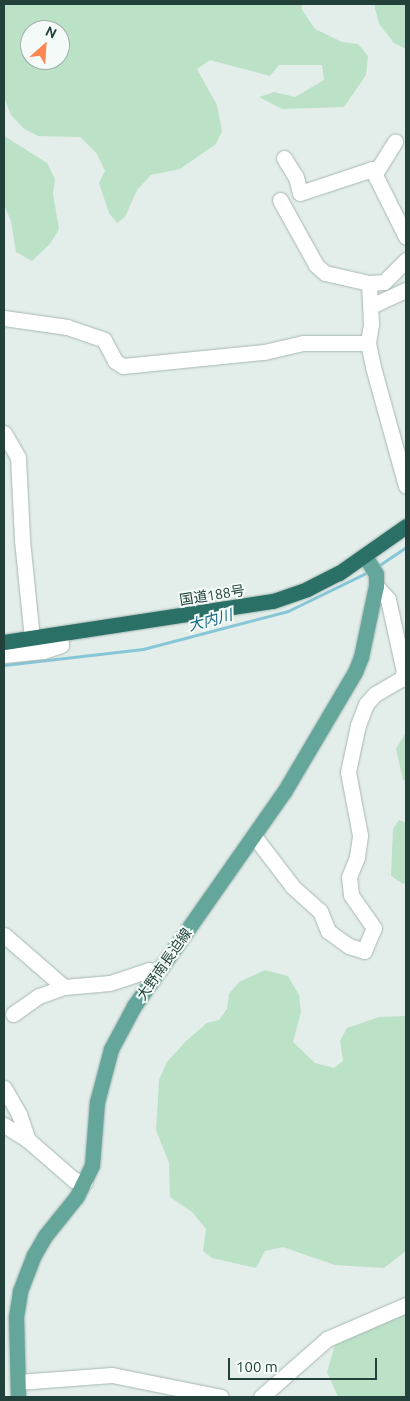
<!DOCTYPE html>
<meta charset="utf-8">
<style>
body{margin:0}
#map{position:relative;width:410px;height:1401px;overflow:hidden;background:#e3eeea;font-family:Ubuntu,"Noto Sans JP",sans-serif}
div>[style]{position:absolute}
.green>*{inset:0;background:#bbe1c7}
.stream>*{height:3px;margin:-1.5px;padding:0 1.5px;transform-origin:1.5px;border-radius:1.5px;background:#87c6d7}
.roads{filter:drop-shadow(0 0 1px #a5b7b2) drop-shadow(0 0 1px #a5b7b2)}
.minor>*{height:15px;margin:-7.5px;padding:0 7.5px;transform-origin:7.5px;border-radius:7.5px;background:#fff}
.major>*{height:15px;margin:-7.5px;padding:0 7.5px;transform-origin:7.5px;border-radius:7.5px;background:#64a79a}
.highway>*{height:15px;margin:-7.5px;padding:0 7.5px;transform-origin:7.5px;border-radius:7.5px;background:#2a7066}
span{translate:-50% -50%;white-space:nowrap;text-align:center;line-height:1.15;-webkit-text-stroke:4px #f4faf7;paint-order:stroke}
.street-label{font-size:14px;color:#21413a}
.water-label{font-size:15px;color:#166982;font-style:italic}
.frame{position:absolute;inset:0;border:5px solid #21413a;pointer-events:none}
.north{position:absolute;left:20px;top:20px;width:50px;height:50px;box-sizing:border-box;background:#f4faf7;border:1px solid #a0b0ab;border-radius:50%;rotate:26deg;font-size:14px;font-weight:700;line-height:20px;text-align:center;color:#21413a}
.north::after{content:'';display:block;margin:auto;width:18px;height:22px;background:#fc8753;clip-path:polygon(50% 0,100% 100%,50% 72%,0 100%)}
.scale{position:absolute;left:228px;top:1358px;width:149px;height:22px;box-sizing:border-box;border:2px solid #21413a;border-top:0;padding-left:6px;font-size:15px;line-height:18px;white-space:nowrap;color:#21413a;-webkit-text-stroke:4px #f4faf7;paint-order:stroke}
</style>
<div id="map">
<div class="green">
<div style="clip-path:polygon(evenodd,4px 4px,303px 4px,301px 8px,315px 29px,342px 42px,358px 44px,368px 56px,366px 75px,344px 107px,282px 109px,259px 97px,274px 92px,295px 97px,324px 80px,322px 65px,279px 65px,270px 76px,210px 60px,197px 69px,217px 105px,222px 131px,216px 144px,180px 169px,151px 175px,137px 190px,125px 217px,117px 223px,109px 213px,99px 183px,105px 171px,97px 154px,80px 137px,38px 136px,23px 128px,11px 115px,4px 97px,4px 4px,30px 30px,60px 30px,60px 60px,30px 60px,30px 30px)"></div>
<div style="clip-path:polygon(374px 4px,406px 4px,406px 49px,394px 43px,379px 24px)"></div>
<div style="clip-path:polygon(4px 136px,47px 163px,55px 179px,53px 194px,59px 229px,50px 244px,32px 261px,16px 252px,11px 221px,4px 205px)"></div>
<div style="clip-path:polygon(406px 732px,406px 781px,403px 780px,396px 749px)"></div>
<div style="clip-path:polygon(399px 820px,406px 823px,406px 882px,403px 884px,391px 876px,393px 829px)"></div>
<div style="clip-path:polygon(265px 970px,288px 976px,299px 995px,301px 1012px,293px 1042px,315px 1063px,334px 1068px,343px 1061px,340px 1041px,347px 1028px,379px 1017px,406px 1016px,406px 1251px,384px 1268px,335px 1265px,283px 1247px,265px 1251px,256px 1268px,212px 1258px,203px 1251px,206px 1229px,192px 1212px,170px 1197px,169px 1163px,156px 1130px,159px 1080px,167px 1062px,186px 1041px,207px 1023px,219px 1020px,227px 1009px,229px 994px,239px 982px)"></div>
<div style="clip-path:polygon(406px 1313px,406px 1397px,338px 1397px,327px 1372px,335px 1345px,372px 1323px)"></div>
</div>
<div class="stream">
<div style="left:378px;top:566px;width:34px;rotate:-34deg"></div>
<div style="left:4px;top:665px;width:140px;rotate:-6.6deg"></div>
<div style="left:143px;top:649px;width:150px;rotate:-14.7deg"></div>
<div style="left:288px;top:611px;width:91px;rotate:-26deg"></div>
</div>
<div class="roads">
<div class="minor">
<div style="left:284px;top:158px;width:22px;rotate:58deg"></div>
<div style="left:296px;top:177px;width:16px;rotate:76deg"></div>
<div style="left:300px;top:193px;width:76px;rotate:-18.4deg"></div>
<div style="left:372px;top:169px;width:76px;rotate:63.4deg"></div>
<div style="left:376px;top:172px;width:36px;rotate:-58deg"></div>
<div style="left:280px;top:200px;width:74px;rotate:61deg"></div>
<div style="left:316px;top:265px;width:12px;rotate:42deg"></div>
<div style="left:325px;top:273px;width:45px;rotate:12.8deg"></div>
<div style="left:369px;top:283px;width:15px;rotate:-4deg"></div>
<div style="left:384px;top:282px;width:31px;rotate:-45deg"></div>
<div style="left:369px;top:283px;width:41px;rotate:87.2deg"></div>
<div style="left:371px;top:324px;width:19px;rotate:99deg"></div>
<div style="left:368px;top:343px;width:25px;rotate:78deg"></div>
<div style="left:373px;top:367px;width:123px;rotate:74.5deg"></div>
<div style="left:371px;top:306px;width:38px;rotate:-25deg"></div>
<div style="left:4px;top:318px;width:64px;rotate:8.1deg"></div>
<div style="left:67px;top:327px;width:39px;rotate:19deg"></div>
<div style="left:104px;top:340px;width:24px;rotate:62deg"></div>
<div style="left:115px;top:361px;width:9px;rotate:32deg"></div>
<div style="left:123px;top:366px;width:142px;rotate:-5.7deg"></div>
<div style="left:264px;top:352px;width:40px;rotate:-13deg"></div>
<div style="left:303px;top:343px;width:65px"></div>
<div style="left:4px;top:433px;width:28px;rotate:60deg"></div>
<div style="left:18px;top:457px;width:83px;rotate:87.2deg"></div>
<div style="left:22px;top:540px;width:99px;rotate:84.2deg"></div>
<div style="left:4px;top:655px;width:39px;rotate:-6deg"></div>
<div style="left:43px;top:651px;width:19px;rotate:-18deg"></div>
<div style="left:61px;top:645px;width:11px;rotate:-95deg"></div>
<div style="left:254px;top:836px;width:64px;rotate:52.6deg"></div>
<div style="left:293px;top:887px;width:36px;rotate:42deg"></div>
<div style="left:320px;top:911px;width:22px;rotate:68deg"></div>
<div style="left:328px;top:931px;width:26px;rotate:36deg"></div>
<div style="left:349px;top:946px;width:16px;rotate:18deg"></div>
<div style="left:364px;top:951px;width:25px;rotate:-67deg"></div>
<div style="left:374px;top:928px;width:40px;rotate:-124.9deg"></div>
<div style="left:351px;top:895px;width:18px;rotate:-96deg"></div>
<div style="left:349px;top:877px;width:22px;rotate:-68deg"></div>
<div style="left:357px;top:857px;width:22px;rotate:-82deg"></div>
<div style="left:360px;top:835px;width:64px;rotate:-100.8deg"></div>
<div style="left:348px;top:772px;width:48px;rotate:-78deg"></div>
<div style="left:358px;top:725px;width:22px;rotate:-69deg"></div>
<div style="left:366px;top:704px;width:13px;rotate:-48deg"></div>
<div style="left:375px;top:694px;width:30px;rotate:-30deg"></div>
<div style="left:401px;top:679px;width:8px;rotate:-67deg"></div>
<div style="left:404px;top:672px;width:75px;rotate:-102.4deg"></div>
<div style="left:388px;top:599px;width:18px;rotate:-133deg"></div>
<div style="left:4px;top:935px;width:79px;rotate:40.9deg"></div>
<div style="left:64px;top:987px;width:46px;rotate:-5deg"></div>
<div style="left:110px;top:983px;width:41px;rotate:-18.4deg"></div>
<div style="left:149px;top:970px;width:8px;rotate:14deg"></div>
<div style="left:13px;top:1014px;width:32px;rotate:-35deg"></div>
<div style="left:39px;top:996px;width:27px;rotate:-20deg"></div>
<div style="left:4px;top:1088px;width:30px;rotate:60deg"></div>
<div style="left:19px;top:1114px;width:28px;rotate:71deg"></div>
<div style="left:28px;top:1140px;width:61px;rotate:41deg"></div>
<div style="left:74px;top:1180px;width:11px;rotate:10deg"></div>
<div style="left:4px;top:1125px;width:28px;rotate:32deg"></div>
<div style="left:18px;top:1382px;width:94px;rotate:-4.3deg"></div>
<div style="left:112px;top:1375px;width:111px;rotate:11.4deg"></div>
<div style="left:261px;top:1397px;width:88px;rotate:-41.3deg"></div>
<div style="left:327px;top:1339px;width:86px;rotate:-23.3deg"></div>
</div>
<div class="major">
<div style="left:18px;top:1397px;width:80px;rotate:-91.4deg"></div>
<div style="left:16px;top:1317px;width:26px;rotate:-81deg"></div>
<div style="left:20px;top:1291px;width:39px;rotate:-69deg"></div>
<div style="left:34px;top:1255px;width:22px;rotate:-60deg"></div>
<div style="left:45px;top:1236px;width:51px;rotate:-51.3deg"></div>
<div style="left:77px;top:1196px;width:34px;rotate:-64deg"></div>
<div style="left:92px;top:1165px;width:63px;rotate:-85.5deg"></div>
<div style="left:97px;top:1102px;width:55px;rotate:-75.2deg"></div>
<div style="left:111px;top:1049px;width:49px;rotate:-61.9deg"></div>
<div style="left:134px;top:1006px;width:261px;rotate:-55deg"></div>
<div style="left:284px;top:792px;width:139px;rotate:-59.4deg"></div>
<div style="left:355px;top:672px;width:16px;rotate:-68deg"></div>
<div style="left:361px;top:657px;width:73px;rotate:-78.1deg"></div>
<div style="left:376px;top:586px;width:12px;rotate:-90deg"></div>
<div style="left:376px;top:574px;width:22px;rotate:-122deg"></div>
</div>
<div class="highway">
<div style="left:4px;top:642px;width:272px;rotate:-8.7deg"></div>
<div style="left:273px;top:601px;width:36px;rotate:-19deg"></div>
<div style="left:307px;top:589px;width:36px;rotate:-27deg"></div>
<div style="left:339px;top:573px;width:82px;rotate:-35deg"></div>
</div>
</div>
<div class="street-label">
<span style="left:212px;top:595px;rotate:-9deg">国道188号</span>
<span style="left:164px;top:964px;rotate:-55deg">大野南長迫線</span>
</div>
<div class="water-label">
<span style="left:210px;top:620px;rotate:-15deg">大内川</span>
</div>
<div class="frame"></div>
<div class="north">N</div>
<div class="scale">100 m</div>
</div>
